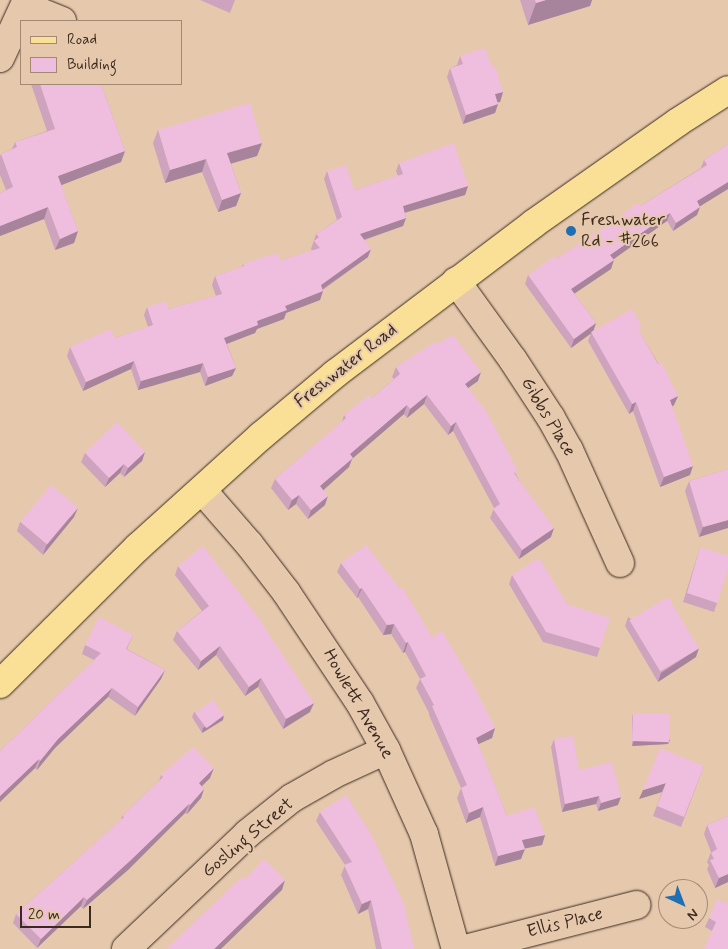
<!DOCTYPE html>
<style>
body{margin:0}
#map{position:relative;width:728px;height:949px;overflow:hidden;background:#e6c9ad;font-family:Mynerve,sans-serif}
div>[style]{position:absolute}
.roads{filter:drop-shadow(0 0 1px #3b2a1e) drop-shadow(0 0 1px #3b2a1e)}
.minor>*{height:28px;margin:-14px;padding:0 14px;transform-origin:14px;border-radius:14px;background:#e6c9ad}
.major>*{height:28px;margin:-14px;padding:0 14px;transform-origin:14px;border-radius:14px;background:#fadf96}
.wall>*{inset:0;background:#cea3be}
.shaded-wall>*{inset:0;background:#a7849b}
.building>*{inset:0;background:#efbddd;transform-origin:0 0}
.dots>*{width:14px;height:14px;translate:-50% -50%;box-sizing:border-box;border:2px solid #e6c9ad;border-radius:50%}
span{translate:-50% -50%;white-space:nowrap;text-align:center;line-height:1.15;-webkit-text-stroke:4px #e6c9ad;paint-order:stroke}
.poi-label{font-size:18px;color:#3b2a1e}
.left{translate:0 -50%;text-align:left}
.street-label{font-size:18px;color:#3b2a1e}
.legend{position:absolute;left:20px;top:20px;width:162px;height:65px;box-sizing:border-box;background:#e6c9ad;border:1px solid #a28974;margin:0;padding:6px 9px;list-style:none;font-size:15px;color:#3b2a1e}
.legend li{display:flex;align-items:center;gap:10px;height:25px}
.legend b{width:25px;border:1px solid #a28974}
.north{position:absolute;left:658px;top:879px;width:50px;height:50px;box-sizing:border-box;background:#e6c9ad;border:1px solid #a28974;border-radius:50%;rotate:137deg;font-size:14px;font-weight:700;line-height:20px;text-align:center;color:#3b2a1e}
.north::after{content:'';display:block;margin:auto;width:18px;height:22px;background:#1f6fb2;clip-path:polygon(50% 0,100% 100%,50% 72%,0 100%)}
.scale{position:absolute;left:20px;top:906px;width:71px;height:22px;box-sizing:border-box;border:2px solid #3b2a1e;border-top:0;padding-left:6px;font-size:15px;line-height:18px;white-space:nowrap;color:#3b2a1e;-webkit-text-stroke:4px #e6c9ad;paint-order:stroke}
</style>
<div id="map">
<div class="roads">
<div class="minor">
<div style="left:25px;top:6px;width:40px;rotate:22deg"></div>
<div style="left:0;top:58px;width:64px;rotate:-65deg"></div>
<div style="left:456px;top:281px;width:97px;rotate:54.2deg"></div>
<div style="left:513px;top:360px;width:69px;rotate:56.8deg"></div>
<div style="left:551px;top:418px;width:37px;rotate:61deg"></div>
<div style="left:569px;top:450px;width:124px;rotate:65.7deg"></div>
<div style="left:202px;top:490px;width:72px;rotate:49deg"></div>
<div style="left:249px;top:544px;width:61px;rotate:52.4deg"></div>
<div style="left:286px;top:592px;width:133px;rotate:56.3deg"></div>
<div style="left:360px;top:703px;width:54px;rotate:61deg"></div>
<div style="left:386px;top:750px;width:92px;rotate:65.7deg"></div>
<div style="left:424px;top:834px;width:119px;rotate:74.5deg"></div>
<div style="left:126px;top:949px;width:167px;rotate:-43.5deg"></div>
<div style="left:247px;top:834px;width:58px;rotate:-38.7deg"></div>
<div style="left:292px;top:798px;width:48px;rotate:-29.7deg"></div>
<div style="left:334px;top:774px;width:57px;rotate:-24.8deg"></div>
<div style="left:465px;top:949px;width:177px;rotate:-14.4deg"></div>
</div>
<div class="major">
<div style="left:0;top:684px;width:194px;rotate:-44.8deg"></div>
<div style="left:138px;top:547px;width:166px;rotate:-42.1deg"></div>
<div style="left:261px;top:436px;width:97px;rotate:-40deg"></div>
<div style="left:335px;top:374px;width:248px;rotate:-37.1deg"></div>
<div style="left:533px;top:224px;width:177px;rotate:-35.1deg"></div>
<div style="left:678px;top:122px;width:59px;rotate:-32.6deg"></div>
</div>
</div>
<div class="wall">
<div style="clip-path:polygon(200px 0,235px 0,230px 13px)"></div>
<div style="clip-path:polygon(520px 0,592px 0,590px 6px,528px 25px)"></div>
<div style="clip-path:polygon(460px 56px,492px 67px,503px 92px,500px 102px,498px 102px,498px 104px,495px 113px,463px 124px,447px 77px,450px 68px,457px 65px)"></div>
<div style="clip-path:polygon(31px 84px,101px 84px,125px 151px,121px 162px,61px 185px,78px 231px,74px 243px,55px 250px,44px 219px,0 236px,0 193px,6px 190px,0 175px,0 156px,1px 154px,12px 149px,15px 142px,47px 131px)"></div>
<div style="clip-path:polygon(158px 130px,262px 143px,257px 156px,231px 164px,241px 193px,236px 206px,218px 212px,202px 172px,165px 183px,153px 143px)"></div>
<div style="clip-path:polygon(728px 144px,728px 189px,700px 206px,697px 215px,673px 231px,667px 221px,613px 259px,611px 269px,574px 293px,596px 323px,593px 331px,640px 333px,678px 396px,674px 405px,672px 406px,690px 475px,660px 487px,633px 411px,629px 414px,588px 341px,591px 333px,571px 348px,525px 284px,528px 275px,556px 259px,640px 206px,701px 168px,704px 160px)"></div>
<div style="clip-path:polygon(399px 163px,468px 186px,465px 195px,405px 213px,406px 218px,403px 226px,365px 240px,368px 257px,323px 290px,323px 291px,320px 300px,286px 313px,284px 319px,257px 329px,255px 333px,227px 344px,236px 368px,232px 376px,205px 386px,200px 372px,138px 390px,131px 369px,83px 391px,67px 356px,70px 347px,115px 338px,148px 327px,144px 315px,147px 307px,168px 309px,216px 296px,212px 285px,215px 276px,242px 267px,243px 264px,281px 260px,312px 251px,311px 249px,316px 234px,337px 220px,324px 179px,327px 171px,354px 190px,398px 176px,396px 171px)"></div>
<div style="clip-path:polygon(436px 344px,478px 381px,468px 388px,551px 537px,519px 559px,490px 518px,494px 508px,453px 431px,448px 435px,424px 404px,407px 418px,404px 414px,352px 459px,349px 467px,323px 490px,325px 505px,308px 519px,296px 504px,288px 510px,271px 488px,275px 479px,342px 422px,344px 415px,372px 398px,394px 379px,392px 377px,396px 367px)"></div>
<div style="clip-path:polygon(145px 452px,142px 461px,124px 477px,120px 473px,105px 487px,81px 462px,85px 453px)"></div>
<div style="clip-path:polygon(728px 469px,699px 537px,685px 491px,689px 481px)"></div>
<div style="clip-path:polygon(74px 517px,43px 555px,17px 531px,20px 522px)"></div>
<div style="clip-path:polygon(700px 547px,717px 603px,714px 612px,683px 602px)"></div>
<div style="clip-path:polygon(341px 563px,432px 637px,495px 728px,492px 738px,478px 744px,507px 816px,545px 835px,542px 845px,524px 848px,521px 859px,495px 866px,480px 817px,466px 823px,457px 798px,461px 788px,429px 715px,429px 713px,416px 688px,420px 679px,405px 652px,403px 653px,391px 634px,383px 635px,358px 597px,357px 598px,337px 572px)"></div>
<div style="clip-path:polygon(178px 566px,310px 712px,283px 729px,258px 687px,245px 696px,216px 655px,198px 670px,173px 640px,177px 631px,202px 611px,175px 575px)"></div>
<div style="clip-path:polygon(512px 575px,567px 604px,600px 648px,597px 657px,543px 642px,509px 584px)"></div>
<div style="clip-path:polygon(628px 617px,696px 657px,658px 682px,625px 626px)"></div>
<div style="clip-path:polygon(133px 635px,127px 649px,165px 670px,161px 679px,135px 716px,108px 697px,55px 748px,37px 770px,35px 768px,0 802px,0 751px,94px 660px,82px 654px,85px 645px)"></div>
<div style="clip-path:polygon(194px 712px,223px 720px,202px 733px,192px 717px)"></div>
<div style="clip-path:polygon(633px 713px,670px 740px,668px 744px,632px 746px,632px 718px)"></div>
<div style="clip-path:polygon(554px 739px,579px 770px,618px 805px,598px 811px,596px 804px,562px 812px,551px 747px)"></div>
<div style="clip-path:polygon(704px 766px,681px 827px,653px 816px,662px 792px,639px 799px)"></div>
<div style="clip-path:polygon(161px 775px,210px 778px,202px 786px,204px 789px,201px 798px,187px 814px,185px 813px,128px 870px,83px 909px,81px 906px,37px 948px,13px 923px,16px 914px,121px 820px,122px 816px,159px 781px)"></div>
<div style="clip-path:polygon(320px 812px,414px 949px,376px 949px,368px 909px,358px 914px,341px 875px,345px 865px,316px 821px)"></div>
<div style="clip-path:polygon(728px 816px,728px 882px,715px 888px,707px 869px,709px 865px,707px 862px,711px 852px,704px 834px,707px 825px)"></div>
<div style="clip-path:polygon(728px 904px,712px 931px,705px 927px,709px 918px)"></div>
</div>
<div class="shaded-wall">
<div style="clip-path:polygon(546px 0,592px 0,590px 6px,528px 25px,536px 3px)"></div>
<div style="clip-path:polygon(503px 92px,500px 102px,492px 103px,495px 94px)"></div>
<div style="clip-path:polygon(498px 104px,495px 113px,463px 124px,466px 115px)"></div>
<div style="clip-path:polygon(262px 143px,257px 156px,222px 166px,227px 153px)"></div>
<div style="clip-path:polygon(125px 151px,121px 162px,54px 188px,58px 176px)"></div>
<div style="clip-path:polygon(206px 159px,202px 172px,165px 183px,170px 170px)"></div>
<div style="clip-path:polygon(728px 182px,728px 189px,694px 210px,697px 201px)"></div>
<div style="clip-path:polygon(468px 186px,465px 195px,400px 214px,403px 206px)"></div>
<div style="clip-path:polygon(241px 193px,236px 206px,218px 212px,222px 200px)"></div>
<div style="clip-path:polygon(48px 207px,44px 219px,0 236px,0 226px)"></div>
<div style="clip-path:polygon(700px 207px,697px 215px,673px 231px,676px 223px)"></div>
<div style="clip-path:polygon(670px 213px,667px 221px,607px 264px,610px 255px)"></div>
<div style="clip-path:polygon(406px 218px,403px 226px,357px 242px,360px 234px)"></div>
<div style="clip-path:polygon(78px 231px,74px 243px,55px 250px,60px 239px)"></div>
<div style="clip-path:polygon(371px 249px,368px 257px,317px 293px,321px 285px)"></div>
<div style="clip-path:polygon(614px 260px,611px 269px,568px 298px,571px 289px)"></div>
<div style="clip-path:polygon(323px 291px,320px 300px,286px 313px,284px 319px,257px 329px,255px 333px,221px 346px,224px 338px,257px 321px,285px 306px)"></div>
<div style="clip-path:polygon(596px 323px,593px 332px,571px 348px,574px 339px)"></div>
<div style="clip-path:polygon(134px 361px,131px 369px,83px 391px,86px 382px)"></div>
<div style="clip-path:polygon(203px 363px,200px 372px,138px 390px,141px 381px)"></div>
<div style="clip-path:polygon(236px 368px,232px 376px,205px 386px,208px 377px)"></div>
<div style="clip-path:polygon(481px 372px,478px 381px,461px 393px,465px 384px)"></div>
<div style="clip-path:polygon(427px 395px,424px 404px,407px 418px,410px 409px)"></div>
<div style="clip-path:polygon(678px 396px,674px 405px,667px 410px,670px 400px)"></div>
<div style="clip-path:polygon(636px 402px,633px 411px,629px 414px,632px 404px)"></div>
<div style="clip-path:polygon(407px 405px,404px 414px,352px 459px,349px 467px,317px 496px,320px 486px,350px 454px)"></div>
<div style="clip-path:polygon(456px 422px,453px 431px,448px 435px,451px 426px)"></div>
<div style="clip-path:polygon(145px 452px,142px 461px,124px 477px,128px 468px)"></div>
<div style="clip-path:polygon(124px 464px,120px 473px,105px 487px,109px 478px)"></div>
<div style="clip-path:polygon(693px 466px,690px 475px,660px 487px,664px 477px)"></div>
<div style="clip-path:polygon(299px 495px,296px 504px,288px 510px,292px 500px)"></div>
<div style="clip-path:polygon(328px 496px,325px 505px,308px 519px,311px 510px)"></div>
<div style="clip-path:polygon(78px 508px,74px 517px,43px 555px,46px 546px)"></div>
<div style="clip-path:polygon(728px 520px,728px 528px,699px 537px,703px 527px)"></div>
<div style="clip-path:polygon(554px 528px,551px 537px,519px 559px,522px 550px)"></div>
<div style="clip-path:polygon(362px 588px,358px 597px,357px 598px,360px 589px)"></div>
<div style="clip-path:polygon(394px 624px,391px 634px,383px 635px,387px 625px)"></div>
<div style="clip-path:polygon(408px 642px,405px 652px,403px 653px,406px 643px)"></div>
<div style="clip-path:polygon(220px 646px,216px 655px,198px 670px,201px 661px)"></div>
<div style="clip-path:polygon(699px 648px,696px 657px,658px 682px,661px 673px)"></div>
<div style="clip-path:polygon(165px 670px,161px 679px,135px 716px,138px 707px)"></div>
<div style="clip-path:polygon(261px 678px,258px 687px,245px 696px,249px 687px)"></div>
<div style="clip-path:polygon(112px 688px,108px 697px,55px 748px,37px 770px,40px 761px,58px 739px)"></div>
<div style="clip-path:polygon(314px 703px,310px 712px,283px 729px,286px 719px)"></div>
<div style="clip-path:polygon(224px 715px,223px 720px,202px 733px,203px 728px)"></div>
<div style="clip-path:polygon(495px 728px,492px 738px,472px 747px,476px 738px)"></div>
<div style="clip-path:polygon(670px 740px,668px 744px,632px 746px,634px 741px)"></div>
<div style="clip-path:polygon(39px 759px,35px 768px,0 802px,0 796px)"></div>
<div style="clip-path:polygon(214px 768px,210px 778px,196px 792px,199px 783px)"></div>
<div style="clip-path:polygon(666px 783px,662px 792px,639px 799px,643px 790px)"></div>
<div style="clip-path:polygon(204px 789px,201px 798px,187px 814px,190px 805px)"></div>
<div style="clip-path:polygon(599px 796px,596px 804px,562px 812px,565px 804px)"></div>
<div style="clip-path:polygon(621px 797px,618px 805px,598px 811px,601px 803px)"></div>
<div style="clip-path:polygon(189px 804px,185px 813px,128px 870px,83px 909px,87px 900px)"></div>
<div style="clip-path:polygon(483px 807px,480px 817px,466px 823px,469px 813px)"></div>
<div style="clip-path:polygon(545px 835px,542px 845px,518px 850px,522px 840px)"></div>
<div style="clip-path:polygon(525px 849px,521px 859px,495px 866px,498px 856px)"></div>
<div style="clip-path:polygon(728px 874px,728px 882px,715px 888px,719px 878px)"></div>
<div style="clip-path:polygon(285px 880px,282px 890px,221px 949px,214px 949px)"></div>
<div style="clip-path:polygon(84px 897px,81px 906px,37px 948px,41px 939px)"></div>
<div style="clip-path:polygon(371px 900px,368px 909px,358px 914px,362px 904px)"></div>
</div>
<div class="building">
<div style="clip-path:polygon(535px 0,546px 0,536px 3px)"></div>
<div style="clip-path:polygon(485px 48px,492px 67px,495px 66px,503px 92px,495px 94px,498px 104px,466px 115px,450px 68px,463px 64px,460px 56px)"></div>
<div style="clip-path:polygon(40px 84px,101px 84px,125px 151px,58px 176px,78px 231px,60px 239px,48px 207px,0 226px,0 193px,13px 187px,1px 154px,17px 147px,15px 142px,55px 129px)"></div>
<div style="clip-path:polygon(250px 103px,262px 143px,227px 153px,241px 193px,222px 200px,206px 159px,170px 170px,158px 130px)"></div>
<div style="clip-path:polygon(454px 143px,468px 186px,403px 206px,406px 218px,360px 234px,371px 249px,321px 285px,323px 291px,285px 306px,287px 310px,257px 321px,258px 325px,224px 338px,236px 368px,208px 377px,203px 363px,141px 381px,134px 361px,86px 382px,70px 347px,111px 329px,115px 338px,153px 325px,147px 307px,166px 301px,168px 309px,222px 294px,215px 276px,244px 266px,243px 264px,276px 253px,281px 260px,320px 248px,314px 241px,319px 237px,316px 234px,342px 217px,327px 171px,346px 165px,354px 190px,403px 174px,399px 163px)"></div>
<div style="clip-path:polygon(728px 144px,728px 182px,697px 201px,700px 207px,676px 223px,670px 213px,610px 255px,614px 260px,571px 289px,596px 323px,574px 339px,528px 275px,555px 256px,556px 259px,614px 221px,638px 203px,640px 206px,707px 165px,704px 160px)"></div>
<div style="clip-path:polygon(632px 309px,642px 327px,638px 329px,658px 364px,661px 362px,678px 396px,670px 400px,693px 466px,664px 477px,636px 402px,632px 404px,591px 332px)"></div>
<div style="clip-path:polygon(453px 335px,481px 372px,465px 384px,486px 411px,518px 471px,514px 473px,554px 528px,522px 550px,493px 509px,500px 504px,456px 422px,451px 426px,427px 395px,410px 409px,407px 405px,350px 454px,353px 458px,320px 486px,328px 496px,311px 510px,299px 495px,292px 500px,275px 479px,346px 418px,344px 415px,369px 395px,372px 398px,400px 374px,396px 367px,435px 342px,436px 344px)"></div>
<div style="clip-path:polygon(117px 422px,145px 452px,128px 468px,124px 464px,109px 478px,85px 453px)"></div>
<div style="clip-path:polygon(728px 469px,728px 520px,703px 527px,689px 481px)"></div>
<div style="left:51px;top:485px;width:35px;height:48px;rotate:40deg"></div>
<div style="clip-path:polygon(366px 545px,400px 589px,402px 587px,432px 637px,442px 631px,473px 684px,495px 728px,476px 738px,507px 816px,534px 807px,545px 835px,522px 840px,525px 849px,498px 856px,483px 807px,469px 813px,461px 788px,467px 785px,432px 706px,434px 705px,420px 679px,426px 676px,408px 642px,406px 643px,394px 624px,387px 625px,362px 588px,360px 589px,341px 563px)"></div>
<div style="clip-path:polygon(203px 546px,257px 616px,314px 703px,286px 719px,261px 678px,249px 687px,220px 646px,201px 661px,177px 631px,209px 606px,178px 566px)"></div>
<div style="clip-path:polygon(700px 547px,728px 556px,728px 569px,717px 603px,687px 593px)"></div>
<div style="clip-path:polygon(539px 558px,567px 604px,610px 618px,600px 648px,546px 632px,512px 575px)"></div>
<div style="left:668px;top:597px;width:60px;height:45px;rotate:59deg"></div>
<div style="clip-path:polygon(99px 617px,133px 635px,126px 649px,165px 670px,138px 707px,112px 688px,58px 739px,40px 761px,39px 759px,0 796px,0 751px,101px 653px,85px 645px)"></div>
<div style="left:213px;top:700px;width:19px;height:22px;rotate:54deg"></div>
<div style="left:633px;top:713px;width:37px;height:28px;rotate:2deg"></div>
<div style="clip-path:polygon(573px 736px,579px 770px,612px 762px,621px 797px,601px 803px,599px 796px,565px 804px,554px 739px)"></div>
<div style="clip-path:polygon(193px 747px,214px 768px,199px 783px,204px 789px,190px 805px,189px 804px,131px 860px,87px 900px,84px 897px,41px 939px,16px 914px,124px 817px,122px 816px,163px 777px,161px 775px)"></div>
<div style="clip-path:polygon(660px 748px,704px 766px,684px 817px,657px 806px,666px 783px,643px 790px)"></div>
<div style="clip-path:polygon(346px 795px,371px 834px,404px 904px,414px 949px,382px 949px,371px 900px,362px 904px,344px 865px,352px 862px,320px 812px)"></div>
<div style="clip-path:polygon(728px 816px,728px 874px,719px 878px,710px 860px,714px 859px,711px 853px,717px 849px,707px 825px)"></div>
<div style="clip-path:polygon(264px 859px,285px 880px,214px 949px,166px 949px,242px 877px,245px 879px)"></div>
<div style="clip-path:polygon(717px 899px,728px 904px,728px 949px,704px 949px,716px 922px,709px 918px)"></div>
</div>
<div class="dots">
<div style="left:571px;top:231px;background:#1f6fb2"></div>
</div>
<div class="poi-label">
<span class="left" style="left:581px;top:231px">Freshwater<br>Rd - #266</span>
</div>
<div class="street-label">
<span style="left:346px;top:366px;rotate:-38deg">Freshwater Road</span>
<span style="left:548px;top:417px;rotate:59deg">Gibbs Place</span>
<span style="left:358px;top:704px;rotate:60deg">Howlett Avenue</span>
<span style="left:248px;top:838px;rotate:-40deg">Gosling Street</span>
<span style="left:565px;top:923px;rotate:-14deg">Ellis Place</span>
</div>
<ul class="legend">
<li><b style="height:6px;background:#fadf96"></b>Road</li>
<li><b style="height:14px;background:#efbddd"></b>Building</li>
</ul>
<div class="north">N</div>
<div class="scale">20 m</div>
</div>
